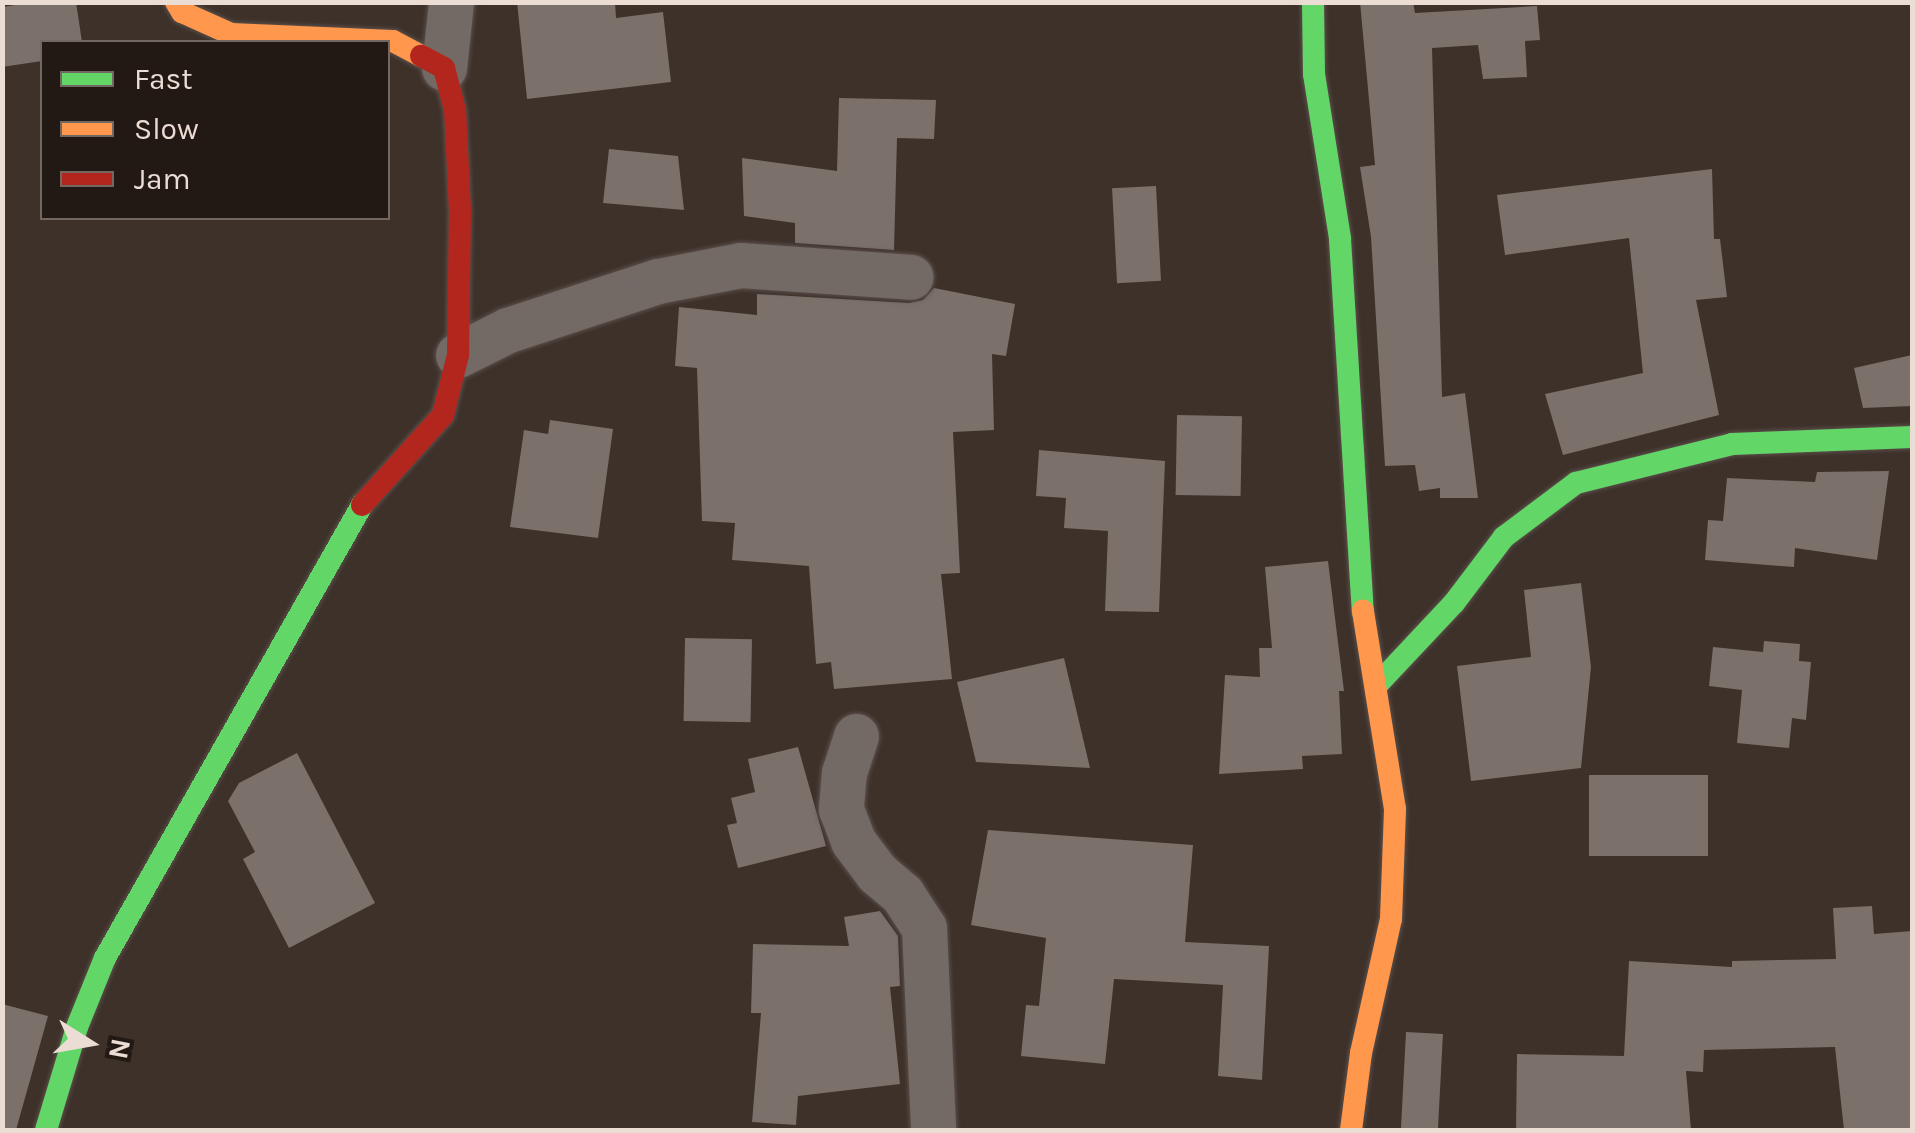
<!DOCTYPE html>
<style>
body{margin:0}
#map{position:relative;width:1915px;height:1133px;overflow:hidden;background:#3d312a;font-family:Karla,sans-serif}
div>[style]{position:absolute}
.building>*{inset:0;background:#7b706a;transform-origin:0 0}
.roads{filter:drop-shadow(0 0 2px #5b4f4a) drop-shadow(0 0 2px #5b4f4a)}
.street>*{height:45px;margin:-22.5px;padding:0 22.5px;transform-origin:22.5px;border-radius:22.5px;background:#736965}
.fast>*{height:22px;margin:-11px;padding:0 11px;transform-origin:11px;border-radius:11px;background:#63d668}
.slow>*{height:22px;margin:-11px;padding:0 11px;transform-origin:11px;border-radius:11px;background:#ff974d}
.jam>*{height:22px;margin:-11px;padding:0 11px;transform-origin:11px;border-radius:11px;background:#b3261e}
span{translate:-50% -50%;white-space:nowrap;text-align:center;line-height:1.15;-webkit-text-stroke:10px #231914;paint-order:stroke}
.frame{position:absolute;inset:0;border:5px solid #ebdcd4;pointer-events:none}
.legend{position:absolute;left:40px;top:40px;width:350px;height:180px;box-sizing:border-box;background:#231914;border:2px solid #736761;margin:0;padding:12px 18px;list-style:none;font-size:30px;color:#ebdcd4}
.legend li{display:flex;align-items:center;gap:20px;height:50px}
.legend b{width:50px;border:2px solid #736761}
.north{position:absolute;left:40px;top:993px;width:100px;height:100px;-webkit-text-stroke:8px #231914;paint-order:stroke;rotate:101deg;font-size:28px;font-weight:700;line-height:40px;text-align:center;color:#ebdcd4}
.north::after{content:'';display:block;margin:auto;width:35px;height:45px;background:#ebdcd4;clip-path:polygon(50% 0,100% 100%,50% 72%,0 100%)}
</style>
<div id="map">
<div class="building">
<div style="clip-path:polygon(36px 2px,76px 2px,82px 42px,42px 42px,42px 61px,2px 67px,2px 7px)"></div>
<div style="clip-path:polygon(517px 2px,615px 2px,616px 18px,663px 12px,671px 82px,527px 99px)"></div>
<div style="clip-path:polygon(1360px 2px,1413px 2px,1415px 13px,1537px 6px,1540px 40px,1525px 41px,1527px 77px,1483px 79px,1478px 45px,1432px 48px,1442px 397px,1465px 393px,1478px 498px,1440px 498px,1440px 488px,1419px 491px,1415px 465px,1385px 466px,1371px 237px,1360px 167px,1375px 165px)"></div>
<div style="clip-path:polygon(839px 98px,936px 100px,934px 139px,897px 138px,894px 250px,795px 243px,795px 223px,744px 216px,742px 158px,837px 171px)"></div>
<div style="clip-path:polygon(609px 149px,678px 156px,684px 210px,603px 203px)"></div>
<div style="clip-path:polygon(1712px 169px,1714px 239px,1720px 239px,1727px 297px,1696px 300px,1719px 415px,1563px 455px,1545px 394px,1643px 373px,1629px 238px,1505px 255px,1497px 195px)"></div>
<div style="left:1156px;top:186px;width:95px;height:44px;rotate:87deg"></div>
<div style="clip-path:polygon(934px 288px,1015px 304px,1006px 356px,992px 354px,994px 430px,953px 432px,960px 573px,941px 574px,952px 679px,834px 689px,831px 662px,816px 664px,809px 566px,732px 560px,735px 523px,702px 521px,697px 368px,675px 366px,679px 307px,757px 315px,757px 294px,909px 303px,923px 300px)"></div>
<div style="clip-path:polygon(1912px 355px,1912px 406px,1863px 408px,1854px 368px)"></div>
<div style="left:1177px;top:415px;width:65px;height:80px;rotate:1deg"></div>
<div style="clip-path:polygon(550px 420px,613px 429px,598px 538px,510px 527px,524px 430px,548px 434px)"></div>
<div style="clip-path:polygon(1039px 450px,1165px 461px,1159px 612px,1105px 611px,1108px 531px,1064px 528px,1066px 498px,1036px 496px)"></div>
<div style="clip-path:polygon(1889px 471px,1877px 560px,1795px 548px,1794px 567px,1705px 560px,1708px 520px,1723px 521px,1727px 478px,1815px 482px,1817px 472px)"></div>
<div style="clip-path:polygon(1328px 561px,1344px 691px,1339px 691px,1342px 754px,1302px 756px,1303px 769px,1219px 774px,1225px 675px,1260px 677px,1259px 648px,1272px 648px,1265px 567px)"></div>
<div style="clip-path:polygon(1581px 583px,1591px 667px,1581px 768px,1471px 781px,1457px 666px,1531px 657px,1524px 590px)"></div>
<div style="left:685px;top:638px;width:67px;height:83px;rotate:1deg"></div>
<div style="clip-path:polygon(1764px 641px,1800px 644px,1799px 661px,1811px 662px,1806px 720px,1792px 718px,1789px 748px,1737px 743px,1742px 690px,1709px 686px,1713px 647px,1763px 652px)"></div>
<div style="clip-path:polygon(1064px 658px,1090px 768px,976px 762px,957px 682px)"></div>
<div style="clip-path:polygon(798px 747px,826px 846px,738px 868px,727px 825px,737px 823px,731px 798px,755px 792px,748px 759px)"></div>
<div style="clip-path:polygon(297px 753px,375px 903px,289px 948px,243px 859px,255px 852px,228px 801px,239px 783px)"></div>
<div style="left:1589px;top:775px;width:119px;height:81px"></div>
<div style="clip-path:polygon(988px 830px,1193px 845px,1185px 942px,1269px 946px,1262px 1080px,1218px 1076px,1223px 985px,1114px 979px,1105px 1064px,1021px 1056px,1026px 1005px,1039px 1006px,1046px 938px,971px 925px)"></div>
<div style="clip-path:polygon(1872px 906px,1874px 934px,1912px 931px,1912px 1130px,1844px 1130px,1835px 1047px,1704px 1050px,1703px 1072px,1686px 1071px,1691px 1130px,1516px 1130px,1517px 1054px,1624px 1056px,1629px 961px,1732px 967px,1732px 961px,1836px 959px,1833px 908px)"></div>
<div style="clip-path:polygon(880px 911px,898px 936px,900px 986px,890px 987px,900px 1084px,798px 1096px,796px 1125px,752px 1122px,761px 1013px,751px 1013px,753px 944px,849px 946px,844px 917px)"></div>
<div style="clip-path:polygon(2px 1004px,48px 1016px,16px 1130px,2px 1130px)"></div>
<div style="left:1406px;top:1032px;width:37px;height:98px;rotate:3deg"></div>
</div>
<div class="roads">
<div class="street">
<div style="left:444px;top:68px;width:66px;rotate:-83.9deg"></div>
<div style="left:458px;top:355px;width:56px;rotate:-26.6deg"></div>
<div style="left:508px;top:330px;width:158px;rotate:-18.1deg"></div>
<div style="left:658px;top:281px;width:85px;rotate:-10.9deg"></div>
<div style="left:741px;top:265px;width:170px;rotate:4deg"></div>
<div style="left:856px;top:736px;width:38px;rotate:108deg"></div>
<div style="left:844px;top:772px;width:37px;rotate:95deg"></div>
<div style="left:841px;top:809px;width:34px;rotate:69deg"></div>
<div style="left:853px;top:841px;width:40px;rotate:53deg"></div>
<div style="left:877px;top:873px;width:33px;rotate:40deg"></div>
<div style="left:902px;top:894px;width:40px;rotate:57.1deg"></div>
<div style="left:924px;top:928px;width:202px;rotate:87.4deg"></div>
</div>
<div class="fast">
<div style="left:1313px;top:2px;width:72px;rotate:89.2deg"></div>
<div style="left:1314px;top:74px;width:167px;rotate:81deg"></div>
<div style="left:1340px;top:239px;width:373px;rotate:86.5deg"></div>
<div style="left:1376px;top:686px;width:114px;rotate:-46.8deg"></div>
<div style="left:1454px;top:603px;width:83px;rotate:-52.9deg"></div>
<div style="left:1504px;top:537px;width:90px;rotate:-36.9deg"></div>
<div style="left:1576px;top:483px;width:161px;rotate:-14deg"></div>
<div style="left:1732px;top:444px;width:180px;rotate:-2.2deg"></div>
<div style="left:46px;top:1130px;width:108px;rotate:-73.2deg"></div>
<div style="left:77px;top:1027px;width:74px;rotate:-67.9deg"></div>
<div style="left:105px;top:958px;width:521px;rotate:-60.43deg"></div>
</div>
<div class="slow">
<div style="left:176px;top:2px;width:12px;rotate:59deg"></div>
<div style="left:182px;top:12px;width:54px;rotate:24.2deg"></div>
<div style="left:231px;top:34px;width:162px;rotate:2.5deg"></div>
<div style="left:393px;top:41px;width:32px;rotate:28deg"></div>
<div style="left:1351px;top:1130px;width:78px;rotate:-82.6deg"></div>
<div style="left:1361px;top:1053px;width:137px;rotate:-77.4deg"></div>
<div style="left:1391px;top:919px;width:110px;rotate:-87.9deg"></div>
<div style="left:1395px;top:809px;width:201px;rotate:-99.2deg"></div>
</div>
<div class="jam">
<div style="left:362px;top:505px;width:121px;rotate:-48deg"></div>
<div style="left:443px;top:415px;width:62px;rotate:-76deg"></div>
<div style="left:458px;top:355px;width:144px;rotate:-89.2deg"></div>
<div style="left:460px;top:211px;width:101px;rotate:-92.8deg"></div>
<div style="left:455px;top:110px;width:43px;rotate:-104.7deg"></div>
<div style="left:444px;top:68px;width:26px;rotate:-152deg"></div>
</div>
</div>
<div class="frame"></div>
<ul class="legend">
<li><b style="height:12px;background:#63d668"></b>Fast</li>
<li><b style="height:12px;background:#ff974d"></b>Slow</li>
<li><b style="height:12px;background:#b3261e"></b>Jam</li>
</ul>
<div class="north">N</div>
</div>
